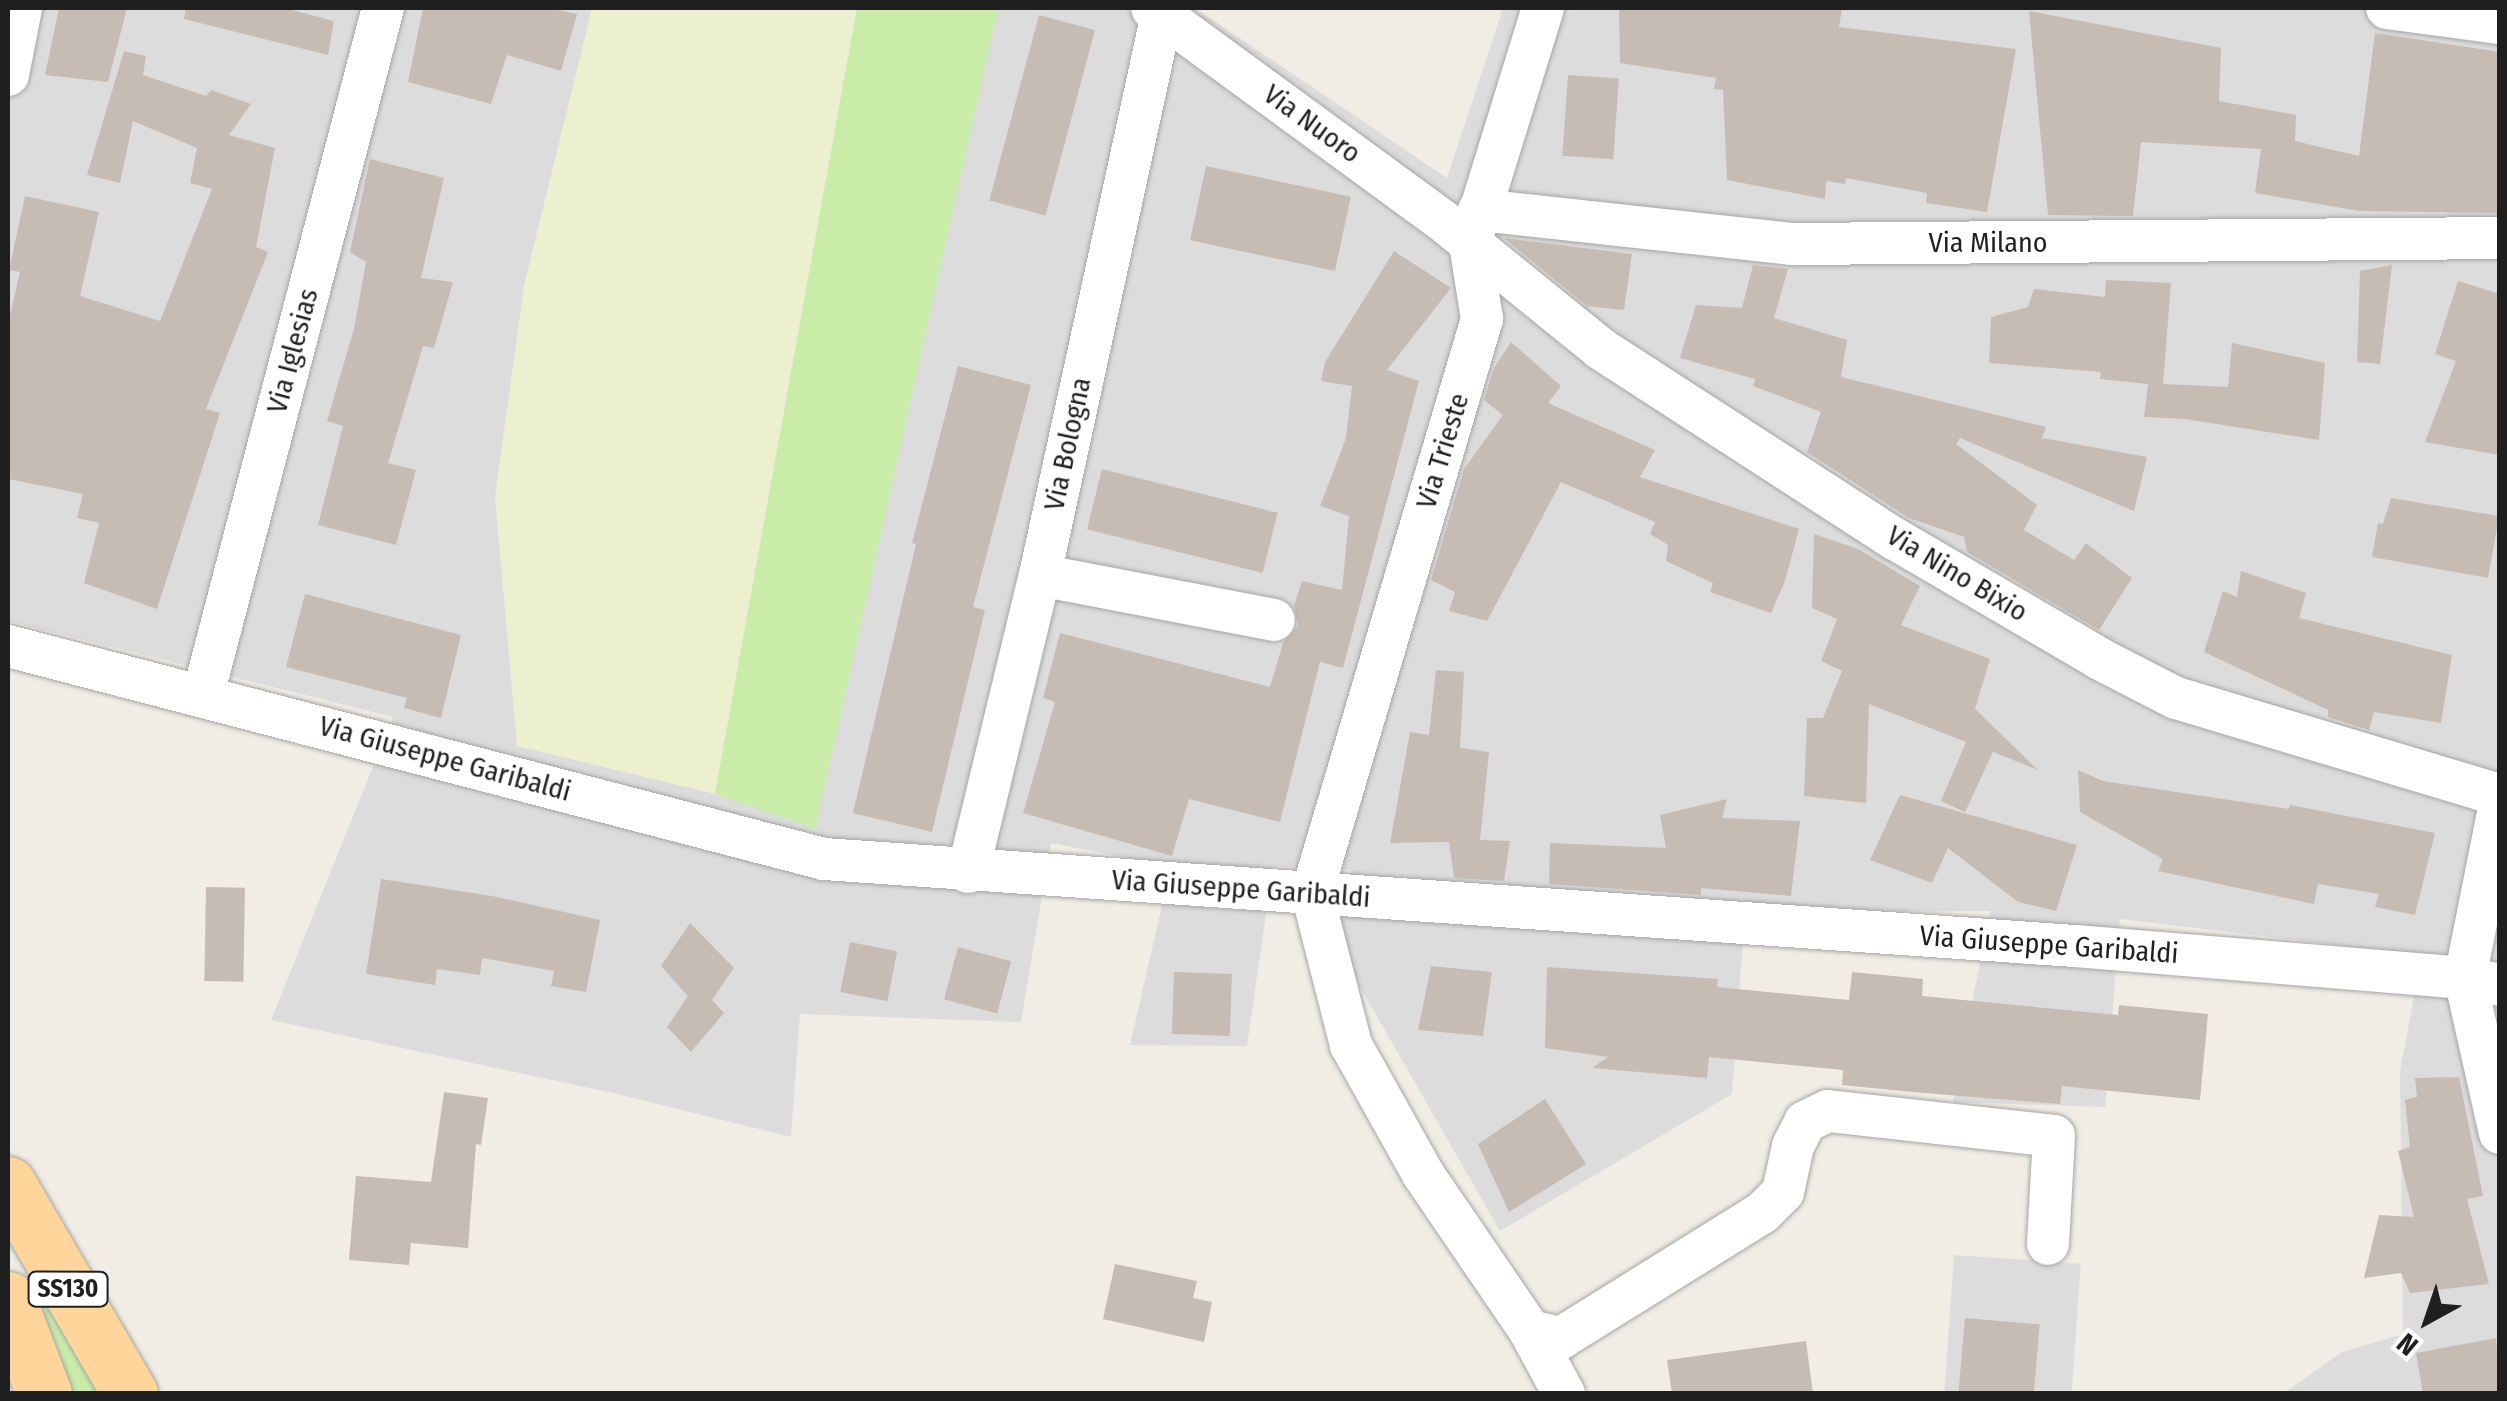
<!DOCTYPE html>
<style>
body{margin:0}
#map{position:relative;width:2507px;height:1401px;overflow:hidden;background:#f1ede5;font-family:"Fira Sans Condensed",sans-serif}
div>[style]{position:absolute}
.residential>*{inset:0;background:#dddcdc;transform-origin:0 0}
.farmland>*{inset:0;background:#edf0cf}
.grass>*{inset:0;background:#c9eda8}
.building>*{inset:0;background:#c6bcb4;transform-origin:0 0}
.roads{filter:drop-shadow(0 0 2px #a6a6a6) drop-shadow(0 0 2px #a6a6a6)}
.minor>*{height:42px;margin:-21px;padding:0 21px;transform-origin:21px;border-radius:21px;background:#fff}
.major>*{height:55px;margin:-27.5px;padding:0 27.5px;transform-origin:27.5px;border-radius:27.5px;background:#ffd59b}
span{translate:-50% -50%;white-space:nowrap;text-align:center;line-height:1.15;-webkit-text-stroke:10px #fff;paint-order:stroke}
.shield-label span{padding:2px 8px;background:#fff;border:2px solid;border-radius:8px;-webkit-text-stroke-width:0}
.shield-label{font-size:25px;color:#1f1f1f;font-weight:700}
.street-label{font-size:28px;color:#1f1f1f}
.frame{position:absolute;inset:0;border:10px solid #1f1f1f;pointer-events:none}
.north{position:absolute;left:2377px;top:1271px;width:100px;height:100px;-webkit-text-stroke:8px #fff;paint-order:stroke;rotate:220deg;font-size:28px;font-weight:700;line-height:40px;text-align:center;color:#1f1f1f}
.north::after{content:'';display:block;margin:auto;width:35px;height:45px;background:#1f1f1f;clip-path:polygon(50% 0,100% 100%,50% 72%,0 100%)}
</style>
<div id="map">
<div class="residential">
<div style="clip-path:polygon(8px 8px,1195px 8px,1447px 178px,1503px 8px,2499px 8px,2499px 1393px,2284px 1393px,2342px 1352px,2403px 1334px,2400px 1071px,2422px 955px,2120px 919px,2105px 1107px,1953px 1102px,1990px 911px,1745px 912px,1732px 1094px,1500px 1231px,1336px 945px,1352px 870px,1273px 866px,1247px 1046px,1130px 1045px,1171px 866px,1051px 843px,1021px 1022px,800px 1014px,791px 1137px,613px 1093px,271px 1020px,393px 717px,8px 621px)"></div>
<div style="left:1954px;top:1255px;width:127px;height:139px;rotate:4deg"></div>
</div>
<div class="farmland">
<div style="clip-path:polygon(592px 8px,857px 8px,715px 794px,517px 746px,495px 497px,524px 286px)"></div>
</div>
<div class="grass">
<div style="clip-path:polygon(857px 8px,998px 8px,815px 829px,715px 794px)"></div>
<div style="clip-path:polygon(40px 1294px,100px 1393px,64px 1393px,40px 1320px)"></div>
</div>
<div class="building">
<div style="clip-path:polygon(59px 8px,127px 8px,108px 82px,45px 75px)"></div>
<div style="clip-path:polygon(186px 8px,284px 8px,334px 21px,328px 55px,184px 19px)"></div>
<div style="clip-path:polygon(423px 8px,549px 8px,577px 14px,561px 71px,507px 55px,491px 104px,408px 82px)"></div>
<div style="clip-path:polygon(1619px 8px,1842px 8px,1839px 27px,2016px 49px,1987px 212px,1926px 203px,1927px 193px,1846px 178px,1845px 184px,1826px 181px,1825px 199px,1727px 180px,1723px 90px,1714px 89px,1716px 78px,1620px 63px)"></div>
<div style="clip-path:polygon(2029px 11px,2221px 48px,2219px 101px,2296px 115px,2295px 141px,2359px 156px,2375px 33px,2500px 52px,2500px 213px,2359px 211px,2255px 193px,2261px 149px,2141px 142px,2133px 216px,2048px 215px)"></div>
<div style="left:1039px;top:15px;width:58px;height:192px;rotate:15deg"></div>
<div style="clip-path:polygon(124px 51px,146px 56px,143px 75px,206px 96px,211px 90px,251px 104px,229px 135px,275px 148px,256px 247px,268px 252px,206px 409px,220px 413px,157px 609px,84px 583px,99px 523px,77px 518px,83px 494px,8px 479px,8px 323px,20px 272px,9px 270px,25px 196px,99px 212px,80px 296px,160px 321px,212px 189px,190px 183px,197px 148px,133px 121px,120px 183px,87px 175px)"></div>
<div style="left:1568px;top:75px;width:51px;height:81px;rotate:4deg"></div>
<div style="clip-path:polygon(370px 159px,444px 178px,421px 278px,453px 282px,434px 348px,423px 346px,388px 463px,416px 470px,396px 545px,318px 525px,343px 426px,327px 421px,354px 329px,366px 262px,350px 252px)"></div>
<div style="left:1206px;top:166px;width:148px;height:76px;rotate:12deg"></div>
<div style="clip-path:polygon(1504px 238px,1632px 254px,1624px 310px,1587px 306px)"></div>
<div style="clip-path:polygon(1394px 251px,1451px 288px,1387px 370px,1419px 381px,1343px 668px,1320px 662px,1280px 822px,1189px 799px,1172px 856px,1023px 813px,1055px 702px,1043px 698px,1060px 633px,1270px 687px,1283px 643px,1298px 626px,1294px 606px,1302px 581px,1342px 590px,1349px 516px,1320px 506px,1346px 438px,1352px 386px,1321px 381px,1325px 362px)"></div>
<div style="clip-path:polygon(1753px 265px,1788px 269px,1774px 318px,1847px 340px,1841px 377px,2046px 427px,2042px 438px,2147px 457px,2134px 511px,1960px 438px,1956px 444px,2037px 505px,2024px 530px,2074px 560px,2086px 543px,2132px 578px,2099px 630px,1967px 552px,1964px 537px,1909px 518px,1807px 452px,1821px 412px,1753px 386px,1755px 379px,1680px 358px,1696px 305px,1742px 308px)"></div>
<div style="clip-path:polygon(2392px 265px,2380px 364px,2357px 362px,2360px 271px)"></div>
<div style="clip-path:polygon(2106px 280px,2171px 283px,2163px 384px,2228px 387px,2232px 343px,2325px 363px,2319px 440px,2185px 419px,2144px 417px,2148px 384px,2100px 379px,2101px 372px,1989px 363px,1991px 317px,2028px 307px,2034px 289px,2105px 297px)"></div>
<div style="clip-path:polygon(2458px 281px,2500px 294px,2500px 455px,2425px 442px,2456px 361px,2435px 354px)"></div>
<div style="clip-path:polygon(1511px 342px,1561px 386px,1548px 403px,1655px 450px,1640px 477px,1799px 529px,1785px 581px,1771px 613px,1710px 592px,1713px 583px,1666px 561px,1668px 545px,1650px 534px,1655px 522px,1561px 482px,1487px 621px,1449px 611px,1455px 592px,1431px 580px,1464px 469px,1503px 415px,1484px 400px,1494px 368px)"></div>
<div style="clip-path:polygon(958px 366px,1031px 385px,973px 607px,985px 610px,932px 832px,853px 813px,916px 544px,912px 543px)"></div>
<div style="left:1102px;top:469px;width:181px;height:62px;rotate:14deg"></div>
<div style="clip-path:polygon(2391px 498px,2499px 516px,2488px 578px,2372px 557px,2378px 523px,2383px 524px)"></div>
<div style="clip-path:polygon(1814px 534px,1858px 549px,1920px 586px,1901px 625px,1990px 659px,1975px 709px,2038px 770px,1993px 752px,1965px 812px,1941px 801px,1966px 742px,1869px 704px,1866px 803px,1804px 796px,1807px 718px,1823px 718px,1842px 671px,1821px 661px,1837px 619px,1812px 608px)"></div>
<div style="clip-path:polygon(2241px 571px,2306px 593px,2299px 618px,2452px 655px,2441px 723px,2374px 712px,2369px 730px,2328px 717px,2328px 710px,2204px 652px,2223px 591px,2237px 597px)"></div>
<div style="clip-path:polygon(305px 594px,461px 635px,441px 718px,404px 708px,407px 698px,286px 667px)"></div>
<div style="clip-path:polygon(1436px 670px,1464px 672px,1460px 748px,1489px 752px,1480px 840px,1510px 841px,1504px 881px,1454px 878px,1449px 842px,1390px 843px,1410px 732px,1429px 735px)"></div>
<div style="clip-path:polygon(2078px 770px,2103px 781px,2289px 809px,2290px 805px,2435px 833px,2415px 915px,2375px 907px,2379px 894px,2318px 884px,2314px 904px,2158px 871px,2163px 859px,2080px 812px)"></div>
<div style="clip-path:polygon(1900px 795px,2077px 845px,2056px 911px,2018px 902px,1948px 848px,1932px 883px,1870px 860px)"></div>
<div style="clip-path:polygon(1727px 799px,1722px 818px,1800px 821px,1791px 896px,1701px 888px,1701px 895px,1549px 884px,1550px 843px,1666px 848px,1660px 815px)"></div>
<div style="clip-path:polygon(381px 879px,492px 896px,600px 920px,586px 992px,551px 986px,554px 971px,482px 958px,480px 975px,437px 969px,435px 985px,366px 974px)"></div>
<div style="left:206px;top:887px;width:39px;height:94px;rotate:1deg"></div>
<div style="clip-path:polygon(690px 923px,734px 968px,712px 1000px,724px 1013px,691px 1052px,667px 1027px,688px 996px,661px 966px)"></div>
<div style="left:850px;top:942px;width:48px;height:51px;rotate:11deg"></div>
<div style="left:958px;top:947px;width:55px;height:54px;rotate:15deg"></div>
<div style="clip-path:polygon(1431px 966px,1492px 972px,1483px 1036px,1418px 1030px)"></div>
<div style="clip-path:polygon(1547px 967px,1718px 979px,1717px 987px,1849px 1000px,1852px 972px,1923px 979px,1922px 996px,2118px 1015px,2119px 1005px,2208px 1014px,2200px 1100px,2062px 1086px,2060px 1104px,1912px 1092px,1842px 1085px,1843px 1070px,1709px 1057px,1707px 1078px,1592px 1068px,1608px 1057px,1545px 1048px)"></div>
<div style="left:1174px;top:972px;width:58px;height:62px;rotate:2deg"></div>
<div style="clip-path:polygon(2459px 1077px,2483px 1196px,2467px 1199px,2489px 1284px,2410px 1293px,2401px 1273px,2364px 1278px,2379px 1215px,2414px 1217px,2398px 1151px,2410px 1147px,2405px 1100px,2417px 1097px,2415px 1078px)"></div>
<div style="clip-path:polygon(444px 1092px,488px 1098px,481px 1145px,476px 1144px,468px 1248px,411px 1243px,409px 1265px,349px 1260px,356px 1176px,431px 1182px)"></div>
<div style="clip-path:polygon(1545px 1099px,1586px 1164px,1509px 1212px,1478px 1144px)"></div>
<div style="clip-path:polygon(1115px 1264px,1197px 1281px,1193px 1298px,1212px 1302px,1204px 1342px,1103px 1319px)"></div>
<div style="left:1965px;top:1318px;width:75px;height:76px;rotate:5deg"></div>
<div style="clip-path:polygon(2496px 1338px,2500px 1394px,2423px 1394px,2416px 1353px)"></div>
<div style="clip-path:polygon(1806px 1341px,1813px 1394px,1672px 1394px,1667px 1360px)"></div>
</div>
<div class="roads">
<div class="minor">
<div style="left:1152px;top:8px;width:367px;rotate:36.2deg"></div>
<div style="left:1448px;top:225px;width:197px;rotate:39deg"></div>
<div style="left:1601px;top:349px;width:350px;rotate:32.9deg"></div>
<div style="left:1895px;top:539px;width:238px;rotate:30.3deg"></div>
<div style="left:2100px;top:659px;width:85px;rotate:27.2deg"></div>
<div style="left:2176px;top:698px;width:338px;rotate:16.7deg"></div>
<div style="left:1543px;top:8px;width:247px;rotate:107.2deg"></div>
<div style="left:1470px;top:244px;width:76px;rotate:80.9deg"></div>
<div style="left:1482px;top:319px;width:599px;rotate:106.5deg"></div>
<div style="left:1312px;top:893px;width:157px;rotate:75.6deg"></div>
<div style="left:1351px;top:1045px;width:148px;rotate:60.8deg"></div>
<div style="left:1423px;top:1174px;width:190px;rotate:55.7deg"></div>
<div style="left:1530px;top:1331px;width:72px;rotate:61.6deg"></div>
<div style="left:2387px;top:8px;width:114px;rotate:7.6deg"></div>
<div style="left:8px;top:75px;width:68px;rotate:-79deg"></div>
<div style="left:1479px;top:210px;width:314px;rotate:6.2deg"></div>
<div style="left:1791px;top:244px;width:709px;rotate:-0.48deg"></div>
<div style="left:1040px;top:575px;width:238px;rotate:10.9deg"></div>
<div style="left:8px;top:646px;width:843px;rotate:14.63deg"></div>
<div style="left:824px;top:859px;width:1254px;rotate:3.98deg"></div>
<div style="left:2075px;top:946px;width:391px;rotate:4.7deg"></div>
<div style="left:2465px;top:978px;width:36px;rotate:11deg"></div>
<div style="left:203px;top:695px;width:710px;rotate:-75.32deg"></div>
<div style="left:2500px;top:803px;width:178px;rotate:101.3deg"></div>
<div style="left:2465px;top:978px;width:159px;rotate:77.3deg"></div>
<div style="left:968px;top:872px;width:306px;rotate:-76.4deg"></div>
<div style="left:1040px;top:575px;width:574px;rotate:-77.73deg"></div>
<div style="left:1530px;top:1331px;width:32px;rotate:13deg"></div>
<div style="left:1561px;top:1338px;width:237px;rotate:-31.9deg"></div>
<div style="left:1762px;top:1213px;width:30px;rotate:-45deg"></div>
<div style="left:1783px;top:1192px;width:47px;rotate:-77.7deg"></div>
<div style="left:1793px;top:1146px;width:27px;rotate:-63deg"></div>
<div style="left:1805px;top:1122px;width:25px;rotate:-26deg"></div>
<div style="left:1828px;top:1111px;width:227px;rotate:6.3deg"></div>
<div style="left:2054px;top:1136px;width:108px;rotate:93.2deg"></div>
</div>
<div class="major">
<div style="left:8px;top:1184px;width:243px;rotate:59.8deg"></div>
<div style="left:8px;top:1299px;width:102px;rotate:69.2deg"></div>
</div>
</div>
<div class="shield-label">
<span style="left:68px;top:1289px">SS130</span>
</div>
<div class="street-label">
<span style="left:1312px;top:124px;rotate:36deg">Via Nuoro</span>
<span style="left:1988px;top:243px">Via Milano</span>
<span style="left:293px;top:351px;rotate:-75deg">Via Iglesias</span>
<span style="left:1068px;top:444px;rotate:-78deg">Via Bologna</span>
<span style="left:1443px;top:451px;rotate:-73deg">Via Trieste</span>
<span style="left:1957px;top:574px;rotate:31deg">Via Nino Bixio</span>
<span style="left:445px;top:759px;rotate:15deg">Via Giuseppe Garibaldi</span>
<span style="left:1241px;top:889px;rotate:4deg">Via Giuseppe Garibaldi</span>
<span style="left:2049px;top:945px;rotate:4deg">Via Giuseppe Garibaldi</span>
</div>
<div class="frame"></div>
<div class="north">N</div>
</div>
